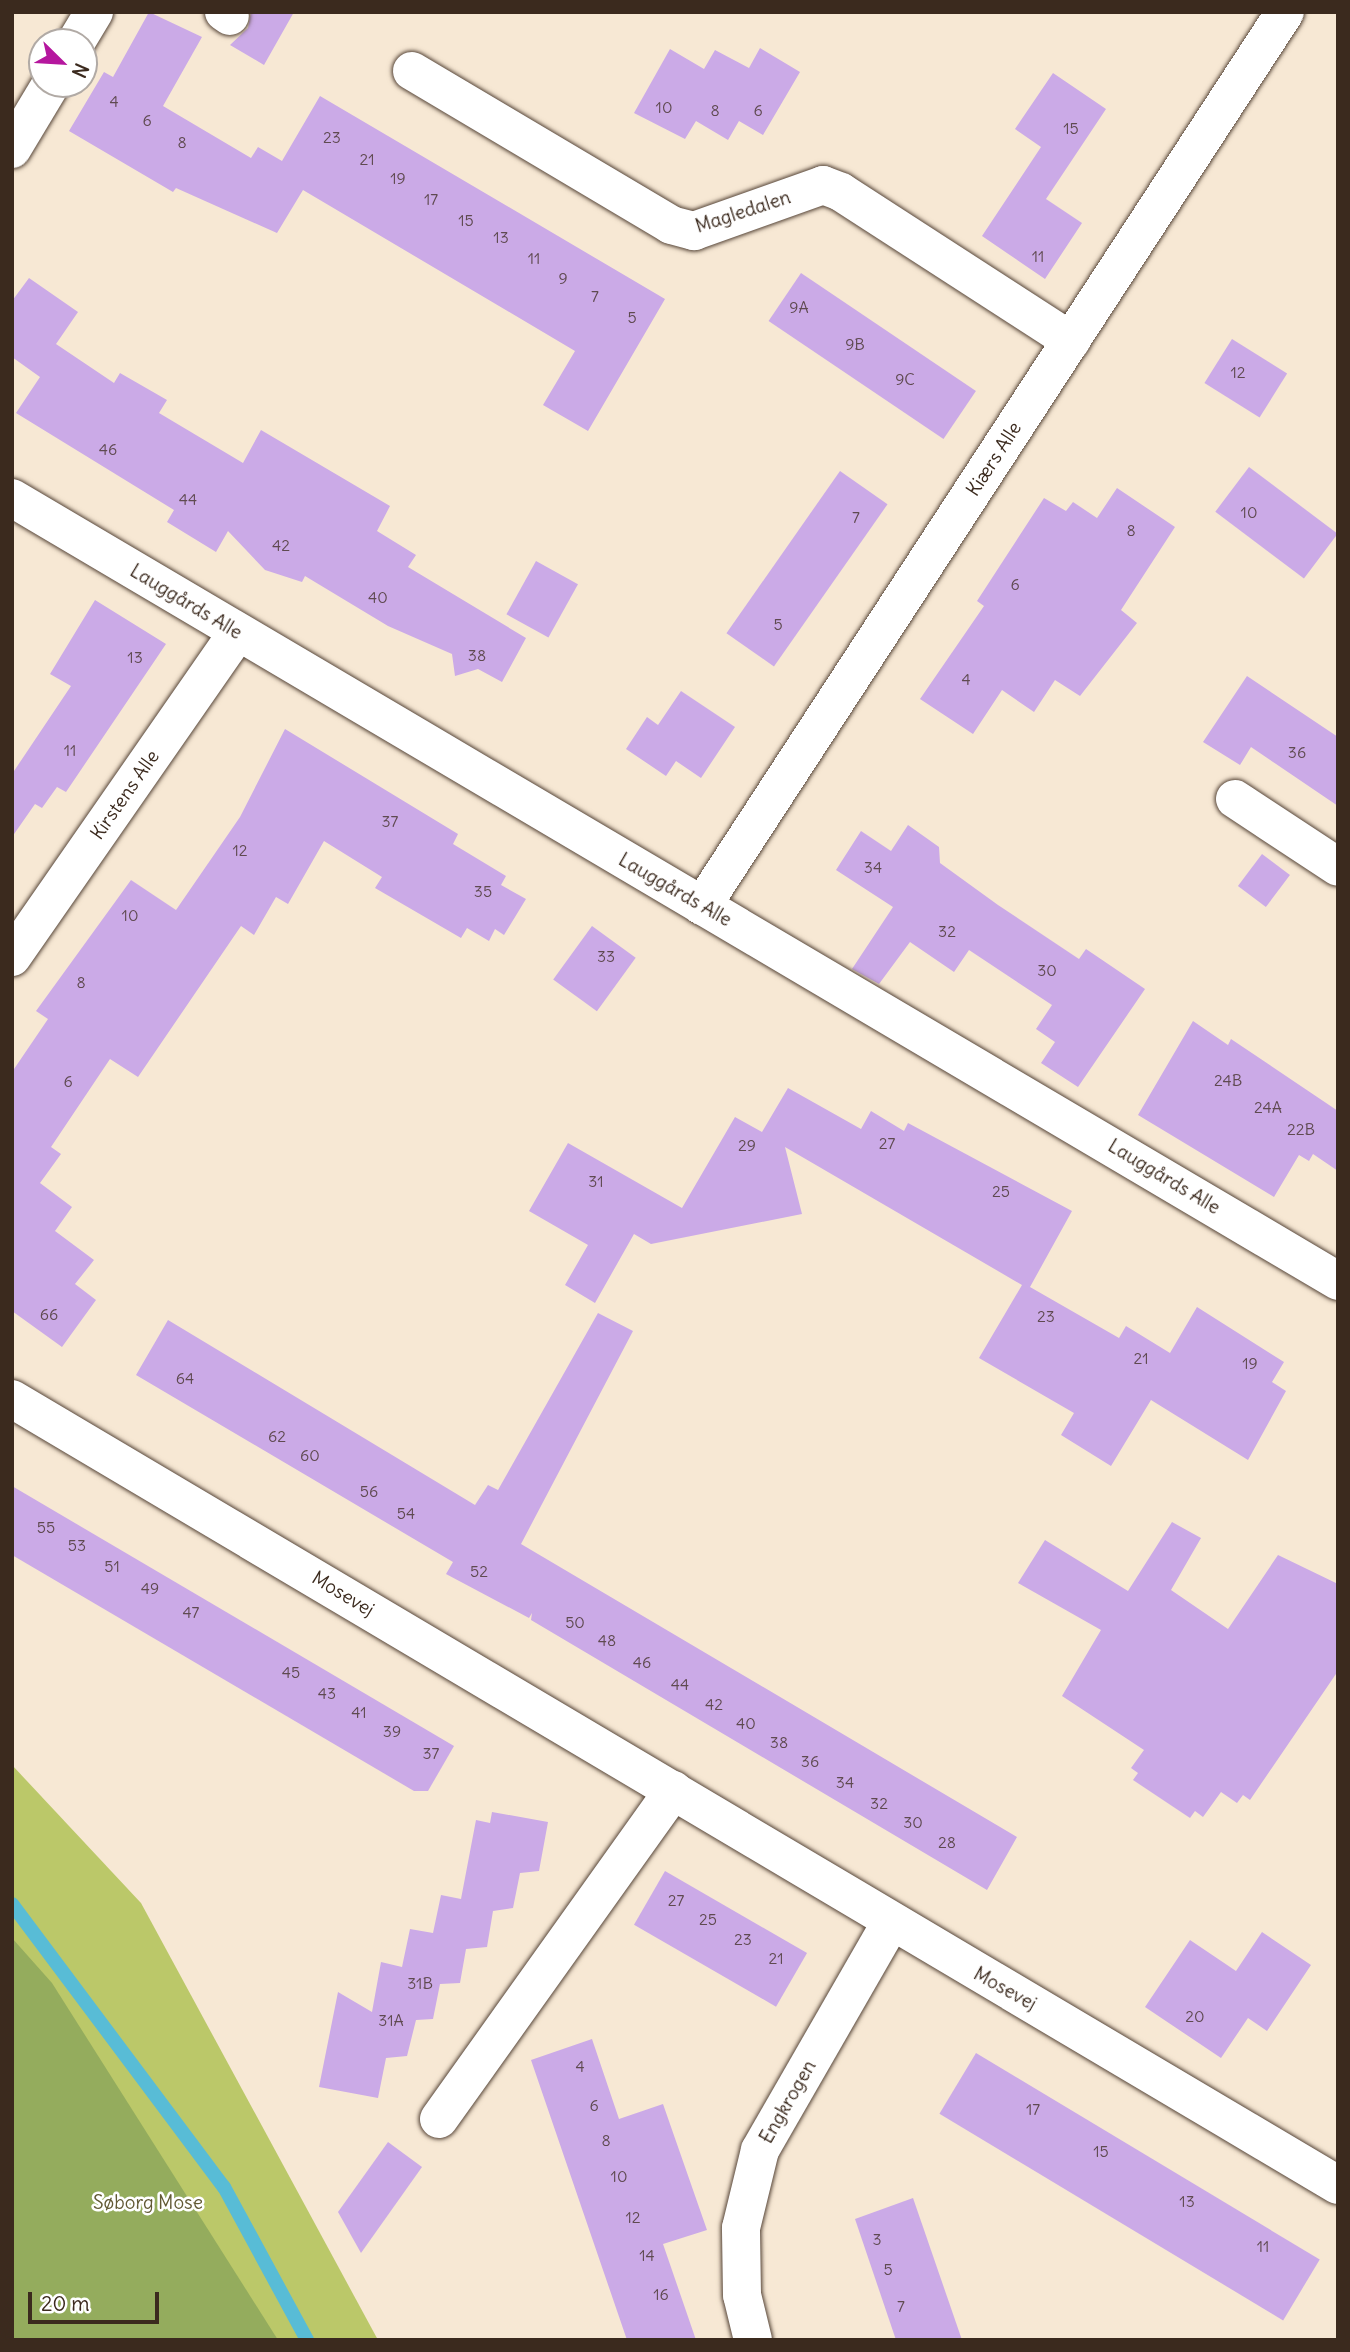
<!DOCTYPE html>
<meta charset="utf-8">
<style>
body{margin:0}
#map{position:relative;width:1350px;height:2352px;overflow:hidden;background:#f7e8d4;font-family:Delius,sans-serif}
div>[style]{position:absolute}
.green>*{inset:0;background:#bbc869}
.forest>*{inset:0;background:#94ac5d}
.stream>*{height:14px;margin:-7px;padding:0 7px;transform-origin:7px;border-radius:7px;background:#58bcd6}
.building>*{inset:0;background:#cbaae7;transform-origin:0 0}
.roads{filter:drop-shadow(0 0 2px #574639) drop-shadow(0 0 2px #574639)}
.minor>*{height:38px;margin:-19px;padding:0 19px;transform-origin:19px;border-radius:19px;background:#fff}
span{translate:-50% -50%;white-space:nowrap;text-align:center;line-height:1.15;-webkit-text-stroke:5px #fff;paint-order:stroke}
.number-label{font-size:16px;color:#5f4a50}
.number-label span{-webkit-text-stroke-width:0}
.street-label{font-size:19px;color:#3b2a1e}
.park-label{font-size:19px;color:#615934}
.frame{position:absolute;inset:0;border:14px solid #3b2a1e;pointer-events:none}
.north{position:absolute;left:28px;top:28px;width:70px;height:70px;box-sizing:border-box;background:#fff;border:2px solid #b1aaa5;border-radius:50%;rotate:114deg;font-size:19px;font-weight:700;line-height:28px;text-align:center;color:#3b2a1e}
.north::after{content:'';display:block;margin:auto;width:24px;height:32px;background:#b5179e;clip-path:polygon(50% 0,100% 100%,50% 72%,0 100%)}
.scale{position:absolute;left:28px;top:2292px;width:131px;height:32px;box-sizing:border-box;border:4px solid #3b2a1e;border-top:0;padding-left:9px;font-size:21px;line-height:24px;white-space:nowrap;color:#3b2a1e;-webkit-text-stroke:5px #fff;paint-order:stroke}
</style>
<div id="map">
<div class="green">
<div style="clip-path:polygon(12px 1765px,141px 1903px,378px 2340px,12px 2340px)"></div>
</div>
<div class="forest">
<div style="clip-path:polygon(12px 1938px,52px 1983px,278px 2340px,12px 2340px)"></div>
</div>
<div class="stream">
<div style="left:12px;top:1904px;width:354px;rotate:53.2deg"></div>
<div style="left:224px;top:2187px;width:174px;rotate:61.5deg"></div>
</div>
<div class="building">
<div style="clip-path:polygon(149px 12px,202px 37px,163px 106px,251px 158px,258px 147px,282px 161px,320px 96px,665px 299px,588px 431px,543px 405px,575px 351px,303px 190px,277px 233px,176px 188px,173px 192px,69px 131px,104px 72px,113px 77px)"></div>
<div style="clip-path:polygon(251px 12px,294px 12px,264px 65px,230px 45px,248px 28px)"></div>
<div style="clip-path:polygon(760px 48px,800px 72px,763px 135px,739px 121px,728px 140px,696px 121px,685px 139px,634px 113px,670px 49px,704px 69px,715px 50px,749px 68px)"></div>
<div style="clip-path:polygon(1053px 73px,1106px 109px,1046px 199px,1082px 223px,1045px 279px,982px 236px,1041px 147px,1015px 129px)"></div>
<div style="left:801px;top:273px;width:211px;height:58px;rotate:34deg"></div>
<div style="clip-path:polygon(29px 278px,78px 312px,56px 344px,114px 383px,120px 373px,167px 400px,159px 413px,243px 463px,261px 430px,390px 506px,377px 531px,416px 555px,408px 567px,526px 638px,502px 682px,478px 669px,455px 676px,452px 654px,388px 626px,305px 576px,302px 582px,265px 570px,228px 531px,216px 552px,167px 522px,174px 510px,16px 413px,40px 377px,12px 357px,12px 301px)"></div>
<div style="left:1232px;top:339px;width:65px;height:52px;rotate:32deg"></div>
<div style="left:1249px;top:467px;width:111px;height:56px;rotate:37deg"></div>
<div style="left:840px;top:471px;width:58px;height:198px;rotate:35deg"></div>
<div style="clip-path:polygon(1117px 488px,1175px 527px,1121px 610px,1137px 623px,1080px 696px,1055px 680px,1034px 712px,1002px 690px,973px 734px,920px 699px,984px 606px,977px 601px,1044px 498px,1066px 511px,1073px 502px,1097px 518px)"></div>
<div style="left:536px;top:561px;width:48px;height:61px;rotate:29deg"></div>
<div style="clip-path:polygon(95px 600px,166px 644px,66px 792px,57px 787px,42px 808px,35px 804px,12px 837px,12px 774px,71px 686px,50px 674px)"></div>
<div style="clip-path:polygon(1247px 676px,1338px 737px,1338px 806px,1251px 747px,1240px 765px,1203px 742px)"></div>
<div style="clip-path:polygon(681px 691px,735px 727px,701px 778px,676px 761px,666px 776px,626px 749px,647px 717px,658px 725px)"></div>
<div style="clip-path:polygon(285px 729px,458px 834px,453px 844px,506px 876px,501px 885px,526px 899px,504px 935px,495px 929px,489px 941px,467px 928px,461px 938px,375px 888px,382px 877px,324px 841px,288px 904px,276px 897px,254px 935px,241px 926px,138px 1077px,110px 1059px,51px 1147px,61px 1154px,40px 1183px,72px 1207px,55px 1231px,94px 1260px,75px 1284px,96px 1300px,62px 1347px,12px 1311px,12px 1072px,48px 1019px,36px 1011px,131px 880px,176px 910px,240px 817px)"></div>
<div style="clip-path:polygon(908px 825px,939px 847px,940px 863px,998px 905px,1079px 959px,1086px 949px,1145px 989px,1078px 1087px,1041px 1063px,1055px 1042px,1036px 1029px,1052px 1005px,969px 950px,954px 972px,910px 942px,879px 984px,852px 969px,893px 907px,836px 870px,861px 831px,891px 851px)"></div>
<div style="left:1262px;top:854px;width:35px;height:40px;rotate:37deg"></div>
<div style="left:592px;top:926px;width:54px;height:66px;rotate:36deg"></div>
<div style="clip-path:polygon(1193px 1021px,1228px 1045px,1231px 1039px,1338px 1111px,1338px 1171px,1313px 1154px,1309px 1161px,1299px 1155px,1274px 1197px,1138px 1115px)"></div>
<div style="clip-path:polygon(788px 1088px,861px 1129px,871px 1111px,904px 1131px,908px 1123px,1072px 1211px,1030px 1287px,1119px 1338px,1126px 1326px,1170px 1353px,1197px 1307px,1284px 1362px,1272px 1382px,1286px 1391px,1248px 1460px,1151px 1400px,1111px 1466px,1061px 1435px,1074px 1413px,979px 1358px,1022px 1285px,785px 1147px,802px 1214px,651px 1244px,634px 1234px,595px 1303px,565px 1285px,588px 1245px,529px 1211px,568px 1143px,682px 1208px,735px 1117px,762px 1132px)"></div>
<div style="clip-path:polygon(598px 1313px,633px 1331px,521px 1544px,1017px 1837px,987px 1890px,531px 1620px,532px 1613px,529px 1618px,446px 1574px,453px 1562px,136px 1375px,168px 1320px,475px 1505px,488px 1485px,498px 1490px)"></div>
<div style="clip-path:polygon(12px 1486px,454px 1746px,428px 1791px,414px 1791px,12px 1555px)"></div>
<div style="clip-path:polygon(1172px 1522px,1201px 1538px,1171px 1590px,1228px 1629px,1278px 1555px,1338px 1584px,1338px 1671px,1250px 1800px,1243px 1795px,1237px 1803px,1221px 1792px,1203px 1817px,1195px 1811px,1190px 1818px,1133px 1780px,1138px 1773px,1131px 1768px,1144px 1750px,1062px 1696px,1101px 1630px,1018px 1583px,1045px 1540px,1128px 1591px)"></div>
<div style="clip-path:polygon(492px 1812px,548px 1822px,539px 1871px,520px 1873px,513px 1908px,493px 1911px,487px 1947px,466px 1949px,460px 1983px,440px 1984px,433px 2019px,416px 2020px,407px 2056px,386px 2058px,378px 2098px,319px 2087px,338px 1992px,372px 2012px,381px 1962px,402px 1967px,410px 1929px,433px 1933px,441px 1895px,461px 1899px,476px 1820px,490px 1823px)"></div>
<div style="left:665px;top:1871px;width:164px;height:62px;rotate:30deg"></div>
<div style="clip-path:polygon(1262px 1932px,1311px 1965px,1267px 2031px,1248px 2018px,1221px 2058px,1145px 2007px,1190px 1940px,1236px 1971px)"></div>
<div style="clip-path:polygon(592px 2039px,619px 2119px,663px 2104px,707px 2230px,663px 2244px,696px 2340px,627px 2340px,531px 2060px)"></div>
<div style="left:976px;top:2053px;width:401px;height:71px;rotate:31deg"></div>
<div style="clip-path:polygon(388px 2142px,422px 2167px,361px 2253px,338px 2212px)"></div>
<div style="clip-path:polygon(913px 2198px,962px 2340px,896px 2340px,855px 2219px)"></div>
</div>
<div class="roads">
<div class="minor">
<div style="left:224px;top:12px;width:7px;rotate:34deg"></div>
<div style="left:76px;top:42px;width:35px;rotate:-59deg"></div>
<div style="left:412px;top:71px;width:301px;rotate:30.7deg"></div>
<div style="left:671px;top:225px;width:24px;rotate:15deg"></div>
<div style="left:694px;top:231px;width:137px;rotate:-19.6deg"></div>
<div style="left:823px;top:185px;width:19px;rotate:21deg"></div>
<div style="left:841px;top:192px;width:274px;rotate:32.9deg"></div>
<div style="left:12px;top:149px;width:76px;rotate:-59deg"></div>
<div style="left:12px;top:498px;width:1540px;rotate:30.56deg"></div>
<div style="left:1235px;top:799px;width:123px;rotate:33.4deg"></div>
<div style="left:702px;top:906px;width:1067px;rotate:-56.89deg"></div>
<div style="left:12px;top:957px;width:394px;rotate:-55.2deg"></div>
<div style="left:12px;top:1399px;width:1541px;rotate:30.66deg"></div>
<div style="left:439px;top:2119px;width:404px;rotate:-54.5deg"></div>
<div style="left:753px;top:2340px;width:46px;rotate:-103.7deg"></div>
<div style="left:742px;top:2295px;width:67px;rotate:-90.9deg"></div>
<div style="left:741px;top:2228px;width:80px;rotate:-76.3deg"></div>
<div style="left:760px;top:2150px;width:263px;rotate:-60.1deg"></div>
</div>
</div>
<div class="number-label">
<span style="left:114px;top:101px">4</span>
<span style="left:664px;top:107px">10</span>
<span style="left:715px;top:110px">8</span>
<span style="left:758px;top:110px">6</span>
<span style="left:147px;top:120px">6</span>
<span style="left:1071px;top:128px">15</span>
<span style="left:332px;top:137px">23</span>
<span style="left:182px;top:142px">8</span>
<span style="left:367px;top:159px">21</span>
<span style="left:398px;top:178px">19</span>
<span style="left:431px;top:199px">17</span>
<span style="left:466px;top:220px">15</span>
<span style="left:501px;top:237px">13</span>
<span style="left:1038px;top:256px">11</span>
<span style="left:534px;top:258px">11</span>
<span style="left:563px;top:278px">9</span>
<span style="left:595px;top:296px">7</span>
<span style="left:799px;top:307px">9A</span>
<span style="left:632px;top:317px">5</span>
<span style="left:855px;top:344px">9B</span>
<span style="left:1238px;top:372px">12</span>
<span style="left:905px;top:379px">9C</span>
<span style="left:108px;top:449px">46</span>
<span style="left:188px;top:499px">44</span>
<span style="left:1249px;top:512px">10</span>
<span style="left:856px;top:517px">7</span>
<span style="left:1131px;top:530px">8</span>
<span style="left:281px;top:545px">42</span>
<span style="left:1015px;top:584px">6</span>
<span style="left:378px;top:597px">40</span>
<span style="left:778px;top:624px">5</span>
<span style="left:477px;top:655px">38</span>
<span style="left:135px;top:657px">13</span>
<span style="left:966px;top:679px">4</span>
<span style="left:70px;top:750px">11</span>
<span style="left:1297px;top:752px">36</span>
<span style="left:390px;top:821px">37</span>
<span style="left:240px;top:850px">12</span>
<span style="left:873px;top:867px">34</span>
<span style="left:483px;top:891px">35</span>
<span style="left:130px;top:915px">10</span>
<span style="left:947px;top:931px">32</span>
<span style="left:606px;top:956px">33</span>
<span style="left:1047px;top:970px">30</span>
<span style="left:81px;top:982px">8</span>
<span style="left:1228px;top:1080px">24B</span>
<span style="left:68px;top:1081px">6</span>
<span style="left:1268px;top:1107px">24A</span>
<span style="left:1301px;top:1129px">22B</span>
<span style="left:887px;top:1143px">27</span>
<span style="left:747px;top:1145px">29</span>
<span style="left:596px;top:1181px">31</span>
<span style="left:1001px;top:1191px">25</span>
<span style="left:49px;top:1314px">66</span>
<span style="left:1046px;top:1316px">23</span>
<span style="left:1141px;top:1358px">21</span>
<span style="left:1250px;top:1363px">19</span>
<span style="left:185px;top:1378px">64</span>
<span style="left:277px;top:1436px">62</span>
<span style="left:310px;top:1455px">60</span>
<span style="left:369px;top:1491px">56</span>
<span style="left:406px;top:1513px">54</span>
<span style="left:46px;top:1527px">55</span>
<span style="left:77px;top:1545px">53</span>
<span style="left:112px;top:1566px">51</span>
<span style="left:479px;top:1571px">52</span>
<span style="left:150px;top:1588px">49</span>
<span style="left:191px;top:1612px">47</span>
<span style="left:575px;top:1622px">50</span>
<span style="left:607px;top:1640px">48</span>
<span style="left:642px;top:1662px">46</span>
<span style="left:291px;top:1672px">45</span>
<span style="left:680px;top:1684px">44</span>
<span style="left:327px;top:1693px">43</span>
<span style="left:714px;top:1704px">42</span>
<span style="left:359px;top:1712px">41</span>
<span style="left:746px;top:1723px">40</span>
<span style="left:392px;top:1731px">39</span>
<span style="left:779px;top:1742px">38</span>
<span style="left:431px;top:1753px">37</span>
<span style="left:810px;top:1761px">36</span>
<span style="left:845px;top:1782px">34</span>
<span style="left:879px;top:1803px">32</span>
<span style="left:913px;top:1822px">30</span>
<span style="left:947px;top:1842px">28</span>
<span style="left:676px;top:1900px">27</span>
<span style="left:708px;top:1919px">25</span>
<span style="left:743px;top:1939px">23</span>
<span style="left:776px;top:1958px">21</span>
<span style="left:420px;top:1983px">31B</span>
<span style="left:1195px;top:2016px">20</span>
<span style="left:391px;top:2020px">31A</span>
<span style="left:580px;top:2066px">4</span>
<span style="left:594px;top:2105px">6</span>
<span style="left:1033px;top:2109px">17</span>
<span style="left:606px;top:2140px">8</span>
<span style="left:1101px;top:2151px">15</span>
<span style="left:619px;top:2176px">10</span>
<span style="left:1187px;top:2201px">13</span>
<span style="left:633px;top:2217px">12</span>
<span style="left:877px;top:2239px">3</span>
<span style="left:1263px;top:2246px">11</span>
<span style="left:647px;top:2255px">14</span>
<span style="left:888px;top:2269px">5</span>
<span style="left:661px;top:2294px">16</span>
<span style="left:901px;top:2306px">7</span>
</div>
<div class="street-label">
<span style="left:743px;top:212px;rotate:-18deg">Magledalen</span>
<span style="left:994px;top:459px;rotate:-57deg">Kiærs Alle</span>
<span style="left:186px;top:602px;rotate:31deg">Lauggårds Alle</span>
<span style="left:125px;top:795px;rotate:-55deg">Kirstens Alle</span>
<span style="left:675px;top:890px;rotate:30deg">Lauggårds Alle</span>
<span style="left:1164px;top:1177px;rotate:31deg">Lauggårds Alle</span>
<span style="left:343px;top:1594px;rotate:31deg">Mosevej</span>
<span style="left:1005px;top:1989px;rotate:29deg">Mosevej</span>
<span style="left:788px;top:2102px;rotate:-60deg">Engkrogen</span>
</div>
<div class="park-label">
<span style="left:148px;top:2203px">Søborg Mose</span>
</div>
<div class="frame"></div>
<div class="north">N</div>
<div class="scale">20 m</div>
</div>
